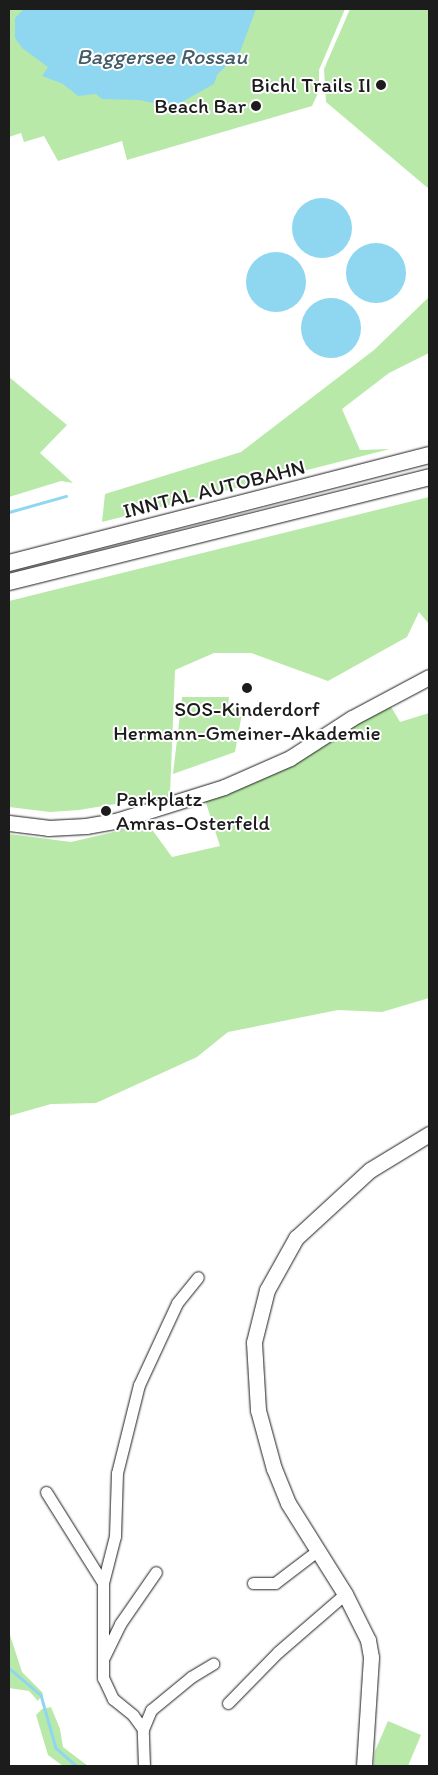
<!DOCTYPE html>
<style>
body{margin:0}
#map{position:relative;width:438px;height:1775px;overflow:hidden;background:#fff;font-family:Itim,sans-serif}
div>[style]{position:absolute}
.green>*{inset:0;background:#b8e9a9}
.water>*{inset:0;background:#8fd7f1}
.round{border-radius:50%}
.stream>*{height:2.5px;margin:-1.25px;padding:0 1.25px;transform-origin:1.25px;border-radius:1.25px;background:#8fd7f1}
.roads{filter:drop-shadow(0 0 1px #1c1c1c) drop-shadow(0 0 1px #1c1c1c)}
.minor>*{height:11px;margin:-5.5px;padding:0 5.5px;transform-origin:5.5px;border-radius:5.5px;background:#fff}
.major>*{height:15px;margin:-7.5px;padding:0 7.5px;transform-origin:7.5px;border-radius:7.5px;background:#fff}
.highway>*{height:16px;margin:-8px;padding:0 8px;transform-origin:8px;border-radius:8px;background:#fff}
.dots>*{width:14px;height:14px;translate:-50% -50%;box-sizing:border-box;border:2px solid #fff;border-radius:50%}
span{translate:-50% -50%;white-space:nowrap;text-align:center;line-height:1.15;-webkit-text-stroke:4px #fff;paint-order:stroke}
.poi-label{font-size:21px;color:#1c1c1c}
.right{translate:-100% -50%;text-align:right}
.left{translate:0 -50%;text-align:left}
.street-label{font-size:21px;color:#1c1c1c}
.water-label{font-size:22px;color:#445d67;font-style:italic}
.frame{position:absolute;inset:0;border:10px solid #1c1c1c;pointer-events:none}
</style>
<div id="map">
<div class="green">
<div style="clip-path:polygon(9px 9px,345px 9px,319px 70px,319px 91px,312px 106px,127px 160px,122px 141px,58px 161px,44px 136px,24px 142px,21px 133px,9px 137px)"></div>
<div style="clip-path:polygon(350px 9px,429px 9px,429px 189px,326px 102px,324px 69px)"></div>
<div style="clip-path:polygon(429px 297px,429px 353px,389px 373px,342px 409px,360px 450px,390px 449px,102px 522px,105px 494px,241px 452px,374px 350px)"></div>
<div style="clip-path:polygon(9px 377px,67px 425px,40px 453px,73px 483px,61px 481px,9px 497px)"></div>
<div style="clip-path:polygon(429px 497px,429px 624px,419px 612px,407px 637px,328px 681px,251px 653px,214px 653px,175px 670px,170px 795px,79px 810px,50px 812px,9px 807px,9px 601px)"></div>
<div style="clip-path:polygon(182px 697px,229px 697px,228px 708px,243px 708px,235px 752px,173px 774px)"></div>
<div style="clip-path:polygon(390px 705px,400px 722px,429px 713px,429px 998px,382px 1012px,338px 1010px,228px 1032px,197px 1057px,96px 1103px,51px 1104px,9px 1116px,9px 834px,71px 842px,148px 824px,172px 857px,220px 846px,205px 800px,316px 747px)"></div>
<div style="clip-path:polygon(9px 1632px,22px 1672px,43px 1693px,38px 1701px,29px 1691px,9px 1688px)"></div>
<div style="clip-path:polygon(51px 1707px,60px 1729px,63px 1747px,88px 1766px,63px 1766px,48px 1755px,36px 1715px,42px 1709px)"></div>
<div style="clip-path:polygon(388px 1721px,421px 1735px,408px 1766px,374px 1766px,375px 1751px)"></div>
</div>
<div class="water">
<div style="clip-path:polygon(24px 9px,256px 9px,240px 52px,217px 75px,214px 84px,173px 107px,139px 100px,102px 99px,96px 94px,78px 96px,63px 84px,42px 76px,48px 67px,22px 48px,15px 38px,15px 18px)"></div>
<div class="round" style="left:292px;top:198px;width:60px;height:60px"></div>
<div class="round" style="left:346px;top:243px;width:60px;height:60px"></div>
<div class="round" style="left:246px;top:252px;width:60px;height:60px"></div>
<div class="round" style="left:301px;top:298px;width:60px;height:60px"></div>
</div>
<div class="stream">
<div style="left:9px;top:512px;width:59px;rotate:-15.7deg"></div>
<div style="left:9px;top:1668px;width:42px;rotate:40.2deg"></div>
<div style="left:41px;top:1695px;width:55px;rotate:74.2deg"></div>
<div style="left:56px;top:1748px;width:28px;rotate:41deg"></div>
</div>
<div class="roads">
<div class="minor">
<div style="left:46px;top:1492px;width:107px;rotate:57.9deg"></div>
<div style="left:253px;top:1583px;width:22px"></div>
<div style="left:275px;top:1583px;width:53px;rotate:-37.3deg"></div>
<div style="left:104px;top:1657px;width:37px;rotate:-64deg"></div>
<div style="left:120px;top:1624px;width:63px;rotate:-55.3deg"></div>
<div style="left:228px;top:1703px;width:71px;rotate:-45.6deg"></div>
<div style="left:278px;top:1652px;width:89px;rotate:-40.9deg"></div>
<div style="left:143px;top:1729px;width:21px;rotate:-67deg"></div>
<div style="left:151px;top:1710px;width:52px;rotate:-39.5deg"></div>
<div style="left:191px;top:1677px;width:26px;rotate:-31deg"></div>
<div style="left:144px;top:1766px;width:37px;rotate:-92deg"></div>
<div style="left:143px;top:1729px;width:17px;rotate:-126deg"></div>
<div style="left:133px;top:1715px;width:26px;rotate:-141deg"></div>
<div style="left:113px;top:1699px;width:23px;rotate:-115deg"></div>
<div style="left:103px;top:1678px;width:95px;rotate:-90deg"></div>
<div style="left:103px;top:1583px;width:49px;rotate:-75.7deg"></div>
<div style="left:115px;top:1536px;width:63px;rotate:-88.2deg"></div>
<div style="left:117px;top:1473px;width:91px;rotate:-76deg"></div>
<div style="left:139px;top:1385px;width:90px;rotate:-65.1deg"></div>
<div style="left:177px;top:1303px;width:33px;rotate:-51deg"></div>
</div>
<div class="major">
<div style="left:9px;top:823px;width:39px;rotate:7deg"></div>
<div style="left:48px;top:828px;width:38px;rotate:-3deg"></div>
<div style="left:86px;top:826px;width:34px;rotate:-10deg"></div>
<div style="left:119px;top:820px;width:110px;rotate:-17.4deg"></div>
<div style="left:224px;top:787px;width:72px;rotate:-23.7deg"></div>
<div style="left:290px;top:758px;width:74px;rotate:-32.8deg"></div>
<div style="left:352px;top:718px;width:87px;rotate:-28deg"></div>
<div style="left:364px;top:1766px;width:109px;rotate:-86.3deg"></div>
<div style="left:371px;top:1657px;width:17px;rotate:-100deg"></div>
<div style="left:368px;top:1640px;width:51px;rotate:-116.6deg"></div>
<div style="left:345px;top:1594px;width:107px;rotate:-122.1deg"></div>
<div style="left:288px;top:1503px;width:37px;rotate:-112deg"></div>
<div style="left:274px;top:1469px;width:61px;rotate:-105.2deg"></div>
<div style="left:258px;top:1410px;width:68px;rotate:-93.4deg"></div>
<div style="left:254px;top:1342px;width:54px;rotate:-76deg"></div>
<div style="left:267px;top:1290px;width:60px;rotate:-60.9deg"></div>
<div style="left:296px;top:1238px;width:100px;rotate:-42.6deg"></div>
<div style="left:370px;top:1170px;width:69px;rotate:-31.4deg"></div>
</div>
<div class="highway">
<div style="left:9px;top:563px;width:434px;rotate:-14.4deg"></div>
<div style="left:9px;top:582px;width:433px;rotate:-14deg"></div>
</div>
</div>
<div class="dots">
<div style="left:381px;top:85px;background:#1c1c1c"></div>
<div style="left:256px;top:106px;background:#1c1c1c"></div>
<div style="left:247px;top:688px;background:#1c1c1c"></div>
<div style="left:106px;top:811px;background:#1c1c1c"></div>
</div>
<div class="poi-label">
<span class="right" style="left:371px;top:85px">Bichl Trails II</span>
<span class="right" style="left:246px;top:106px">Beach Bar</span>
<span style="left:247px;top:721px">SOS-Kinderdorf<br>Hermann-Gmeiner-Akademie</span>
<span class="left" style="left:116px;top:811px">Parkplatz<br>Amras-Osterfeld</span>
</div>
<div class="street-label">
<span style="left:214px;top:489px;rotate:-14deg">INNTAL AUTOBAHN</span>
</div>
<div class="water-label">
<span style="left:162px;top:57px">Baggersee Rossau</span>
</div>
<div class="frame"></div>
</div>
